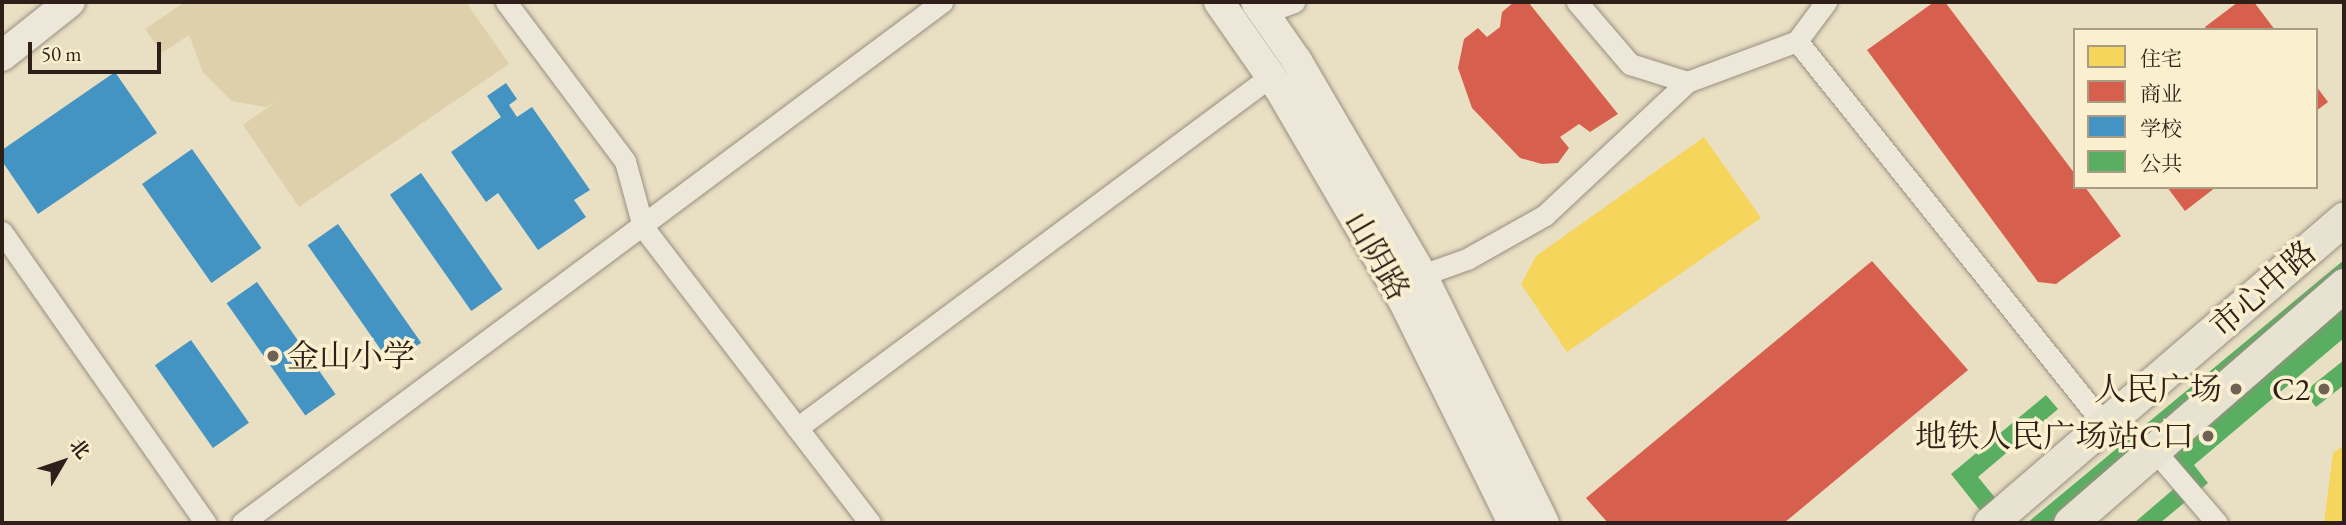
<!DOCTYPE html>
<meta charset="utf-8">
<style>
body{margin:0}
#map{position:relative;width:2346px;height:525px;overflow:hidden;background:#e9dfc3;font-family:"EB Garamond","Noto Serif SC",serif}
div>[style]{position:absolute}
.green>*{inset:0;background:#dfd0ac}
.homes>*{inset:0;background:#f6d55c}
.shops>*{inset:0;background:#d6604d}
.schools>*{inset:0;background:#4393c3;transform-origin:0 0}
.public>*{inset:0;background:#5aae61}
.roads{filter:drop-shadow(0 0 2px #989080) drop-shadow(0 0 2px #989080)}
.street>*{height:21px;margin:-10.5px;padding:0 10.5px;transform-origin:10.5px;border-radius:10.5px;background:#ece7d8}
.secondary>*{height:30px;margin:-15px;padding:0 15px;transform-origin:15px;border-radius:15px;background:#ece7d8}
.primary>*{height:33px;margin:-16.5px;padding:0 16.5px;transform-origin:16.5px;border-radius:16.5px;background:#e8e2d2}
.dots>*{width:19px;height:19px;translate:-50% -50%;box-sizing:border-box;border:4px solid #faefce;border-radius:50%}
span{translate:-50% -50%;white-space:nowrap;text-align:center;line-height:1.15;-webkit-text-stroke:7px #faefce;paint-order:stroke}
.street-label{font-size:32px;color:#2e1f18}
.poi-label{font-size:32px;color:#2e1f18}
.left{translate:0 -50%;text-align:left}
.right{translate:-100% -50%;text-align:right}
.frame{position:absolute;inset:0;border:4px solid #2e1f18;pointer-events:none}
.legend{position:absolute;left:2073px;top:28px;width:245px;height:161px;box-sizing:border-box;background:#faefce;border:2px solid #a89c85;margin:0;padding:9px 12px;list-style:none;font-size:21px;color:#2e1f18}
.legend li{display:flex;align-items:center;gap:14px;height:35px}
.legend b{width:35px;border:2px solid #a89c85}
.north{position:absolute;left:28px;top:427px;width:70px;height:70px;-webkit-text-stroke:5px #faefce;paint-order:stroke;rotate:51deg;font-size:19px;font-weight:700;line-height:28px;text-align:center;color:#2e1f18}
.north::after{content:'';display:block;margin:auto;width:24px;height:32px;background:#2e1f18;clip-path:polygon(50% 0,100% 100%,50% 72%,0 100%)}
.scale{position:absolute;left:28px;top:42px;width:133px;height:32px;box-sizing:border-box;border:4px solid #2e1f18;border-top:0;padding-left:9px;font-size:21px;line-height:24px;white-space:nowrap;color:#2e1f18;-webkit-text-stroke:5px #faefce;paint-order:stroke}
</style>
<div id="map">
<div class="green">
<div style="clip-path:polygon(185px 2px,419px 2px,416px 6px,423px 2px,466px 2px,509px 64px,299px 207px,243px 125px,277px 101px,266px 107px,232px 101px,203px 72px,189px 35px,162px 53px,145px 29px)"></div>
</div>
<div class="homes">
<div style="clip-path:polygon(1704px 137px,1761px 218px,1567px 352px,1521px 284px,1536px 256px)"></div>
<div style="clip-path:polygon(2344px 445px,2344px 523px,2324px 523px,2333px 453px)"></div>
</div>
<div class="shops">
<div style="clip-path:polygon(1514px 2px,1529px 3px,1618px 114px,1590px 132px,1579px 124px,1560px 137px,1569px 148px,1558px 163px,1542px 164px,1520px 158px,1472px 108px,1458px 68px,1464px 39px,1478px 28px,1487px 37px,1500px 27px,1502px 12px)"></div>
<div style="clip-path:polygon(1934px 2px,1945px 2px,2075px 174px,2075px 187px,2085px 187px,2121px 236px,2056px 284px,2038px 282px,1867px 50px)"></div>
<div style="clip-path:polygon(2238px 2px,2254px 2px,2275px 30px,2207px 30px,2205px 27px)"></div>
<div style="clip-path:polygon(2316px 86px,2328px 102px,2316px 111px)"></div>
<div style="clip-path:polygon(2167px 187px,2216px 187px,2185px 211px)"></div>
<div style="clip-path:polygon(1872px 261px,1968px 370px,1784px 523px,1608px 523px,1586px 498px)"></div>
</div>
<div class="schools">
<div style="clip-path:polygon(115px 72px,157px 133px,38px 214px,2px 161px,2px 150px)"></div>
<div style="clip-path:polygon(506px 83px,517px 99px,509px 105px,517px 117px,532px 107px,590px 190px,574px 200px,586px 217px,538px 250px,498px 193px,486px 202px,451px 152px,501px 117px,487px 96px)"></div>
<div style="left:192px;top:149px;width:121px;height:61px;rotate:55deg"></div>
<div style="left:421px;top:173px;width:142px;height:38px;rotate:55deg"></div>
<div style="left:338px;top:224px;width:145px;height:37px;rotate:55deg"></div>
<div style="left:257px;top:282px;width:137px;height:37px;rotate:55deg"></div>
<div style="left:191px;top:340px;width:101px;height:44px;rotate:55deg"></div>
</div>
<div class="public">
<div style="clip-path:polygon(2344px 260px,2344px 338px,2194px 465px,2208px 483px,2160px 523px,2134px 523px,2183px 481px,2151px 441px,2053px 523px,2027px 523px)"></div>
<div style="clip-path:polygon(2344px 360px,2344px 385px,2316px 407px,2304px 392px)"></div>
<div style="clip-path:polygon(2046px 395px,2058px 409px,1978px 477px,2016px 523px,1990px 523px,1951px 474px)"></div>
</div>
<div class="roads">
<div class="street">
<div style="left:506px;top:2px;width:199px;rotate:53.2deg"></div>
<div style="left:625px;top:161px;width:68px;rotate:74.7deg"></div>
<div style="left:643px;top:227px;width:373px;rotate:52.5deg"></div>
<div style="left:1577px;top:2px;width:82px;rotate:49.5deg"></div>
<div style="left:1630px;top:64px;width:60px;rotate:17.5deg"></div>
<div style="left:1687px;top:82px;width:117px;rotate:-20.4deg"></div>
<div style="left:1797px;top:41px;width:49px;rotate:-53.4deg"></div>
<div style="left:1264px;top:13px;width:32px;rotate:-20deg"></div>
<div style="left:1797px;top:41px;width:492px;rotate:51.3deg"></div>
<div style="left:2px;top:232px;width:355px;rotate:55deg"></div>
<div style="left:1422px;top:275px;width:48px;rotate:-19.6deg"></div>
<div style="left:1467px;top:259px;width:90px;rotate:-29.4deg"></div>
<div style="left:1545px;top:215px;width:195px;rotate:-43.1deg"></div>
<div style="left:797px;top:428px;width:590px;rotate:-36.6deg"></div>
<div style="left:2155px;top:451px;width:95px;rotate:49.3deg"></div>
<div style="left:242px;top:523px;width:873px;rotate:-36.66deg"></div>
</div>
<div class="secondary">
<div style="left:1219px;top:2px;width:105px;rotate:55.1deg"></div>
<div style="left:1279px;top:88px;width:248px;rotate:59.7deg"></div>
<div style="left:1404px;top:302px;width:246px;rotate:63.7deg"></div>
<div style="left:1256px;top:2px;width:72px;rotate:55.2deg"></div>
<div style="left:1297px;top:61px;width:248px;rotate:59.7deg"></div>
<div style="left:1422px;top:275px;width:276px;rotate:63.8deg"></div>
<div style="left:2px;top:56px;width:87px;rotate:-38.5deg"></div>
</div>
<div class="primary">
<div style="left:1990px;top:523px;width:467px;rotate:-40.7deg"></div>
<div style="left:2070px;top:523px;width:363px;rotate:-41deg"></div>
</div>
</div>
<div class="dots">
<div style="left:273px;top:356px;background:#6f6254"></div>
<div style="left:2236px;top:389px;background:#6f6254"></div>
<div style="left:2324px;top:389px;background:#6f6254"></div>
<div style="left:2208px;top:436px;background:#6f6254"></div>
</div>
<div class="street-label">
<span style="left:1377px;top:256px;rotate:60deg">山阴路</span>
<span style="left:2263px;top:289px;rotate:-41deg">市心中路</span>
</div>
<div class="poi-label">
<span class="left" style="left:287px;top:356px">金山小学</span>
<span class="right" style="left:2222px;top:389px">人民广场</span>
<span class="right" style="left:2310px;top:389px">C2</span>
<span class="right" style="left:2194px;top:436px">地铁人民广场站C口</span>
</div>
<div class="frame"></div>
<ul class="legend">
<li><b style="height:19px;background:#f6d55c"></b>住宅</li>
<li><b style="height:19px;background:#d6604d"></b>商业</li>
<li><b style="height:19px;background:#4393c3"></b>学校</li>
<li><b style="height:19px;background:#5aae61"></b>公共</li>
</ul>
<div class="north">北</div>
<div class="scale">50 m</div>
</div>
